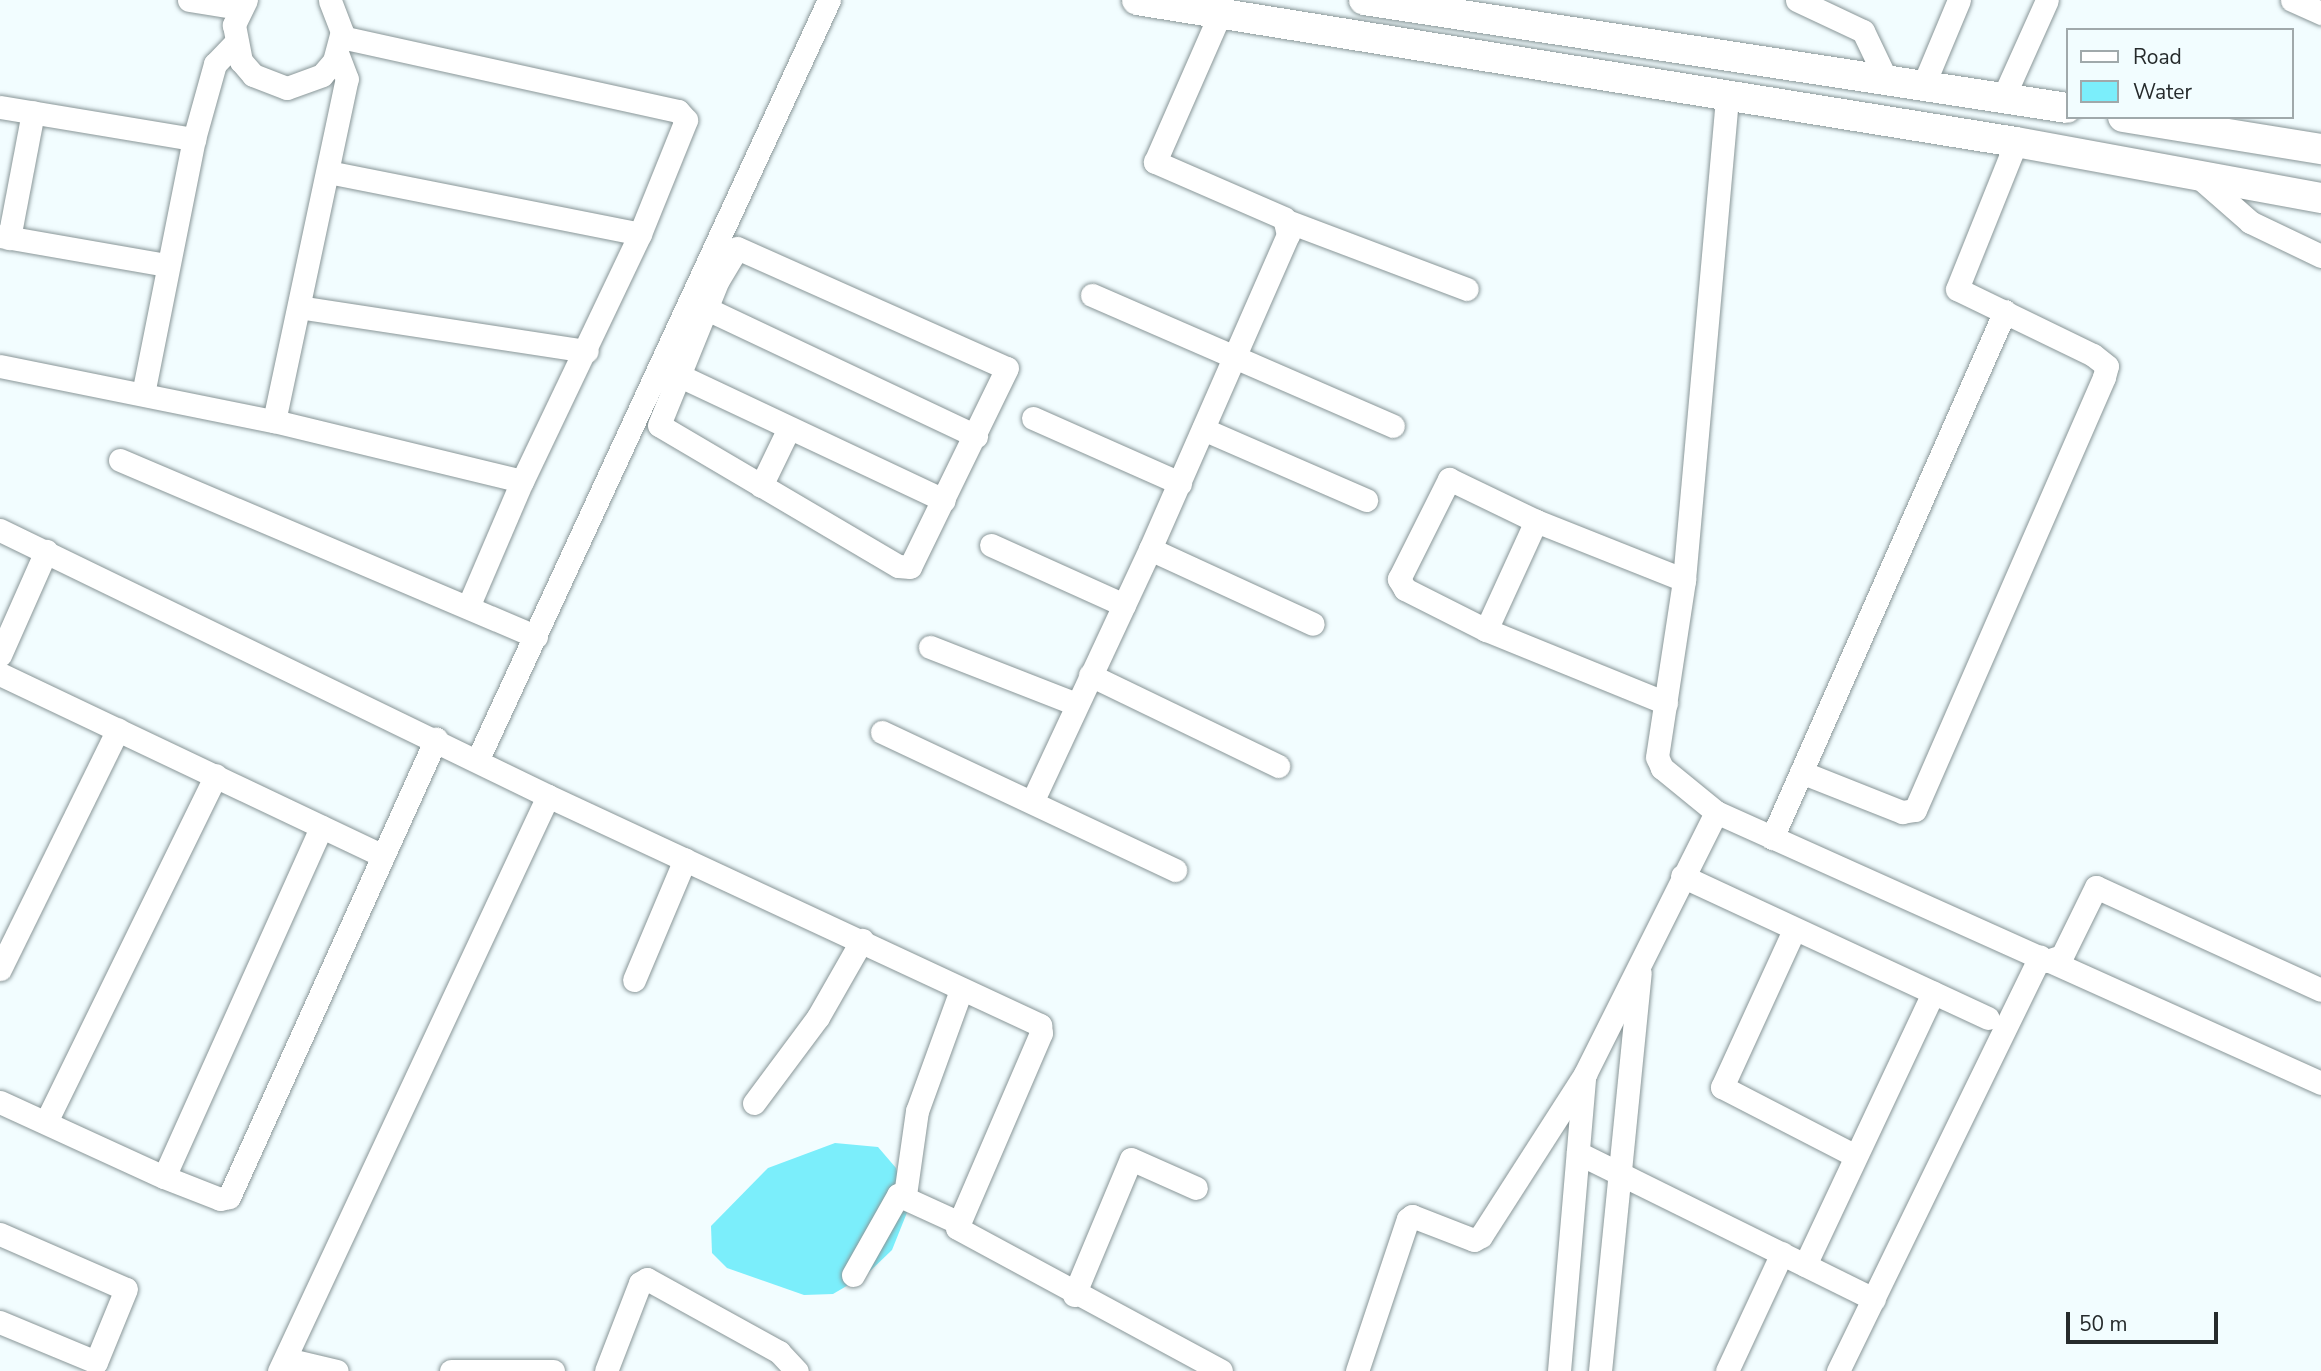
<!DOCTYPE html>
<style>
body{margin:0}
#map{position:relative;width:2321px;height:1371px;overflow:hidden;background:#f2fdff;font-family:"Nunito Sans",sans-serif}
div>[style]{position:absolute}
.water>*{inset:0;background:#7beefb}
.roads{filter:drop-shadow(0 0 2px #899698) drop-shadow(0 0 2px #899698)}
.minor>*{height:23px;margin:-11.5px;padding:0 11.5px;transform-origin:11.5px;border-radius:11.5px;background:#fff}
.major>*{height:30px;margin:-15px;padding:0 15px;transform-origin:15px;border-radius:15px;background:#fff}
span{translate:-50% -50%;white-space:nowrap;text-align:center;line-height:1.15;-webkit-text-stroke:5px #f2fdff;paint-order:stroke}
.legend{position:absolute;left:2066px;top:28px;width:228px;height:91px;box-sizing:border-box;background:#f2fdff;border:2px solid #a0a9ab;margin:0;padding:9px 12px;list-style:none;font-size:21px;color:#262b2c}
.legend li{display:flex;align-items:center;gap:14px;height:35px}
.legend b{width:35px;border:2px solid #a0a9ab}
.scale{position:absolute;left:2066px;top:1312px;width:152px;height:32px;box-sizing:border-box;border:4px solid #262b2c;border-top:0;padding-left:9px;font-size:21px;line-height:24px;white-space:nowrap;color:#262b2c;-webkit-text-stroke:5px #f2fdff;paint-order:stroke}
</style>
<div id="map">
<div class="water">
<div style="clip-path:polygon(835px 1143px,878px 1147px,896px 1168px,908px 1210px,892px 1250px,867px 1274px,833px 1294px,804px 1295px,727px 1268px,712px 1253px,711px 1226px,768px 1168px)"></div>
</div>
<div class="roads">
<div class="minor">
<div style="left:189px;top:0;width:52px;rotate:8.9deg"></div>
<div style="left:246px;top:0;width:28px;rotate:116deg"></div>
<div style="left:234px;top:25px;width:37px;rotate:79deg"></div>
<div style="left:241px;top:61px;width:18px;rotate:49deg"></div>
<div style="left:253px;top:75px;width:36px;rotate:21deg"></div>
<div style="left:287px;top:88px;width:37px;rotate:-20deg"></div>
<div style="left:322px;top:75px;width:18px;rotate:-49deg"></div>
<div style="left:334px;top:61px;width:30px;rotate:-75deg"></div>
<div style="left:342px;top:32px;width:34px;rotate:-111deg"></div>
<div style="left:1797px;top:0;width:73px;rotate:25.2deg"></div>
<div style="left:1863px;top:31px;width:55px;rotate:64.4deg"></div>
<div style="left:2292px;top:0;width:32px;rotate:24deg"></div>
<div style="left:341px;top:37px;width:345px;rotate:12.4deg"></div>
<div style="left:678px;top:111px;width:12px;rotate:48deg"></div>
<div style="left:686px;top:120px;width:123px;rotate:112deg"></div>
<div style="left:640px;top:234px;width:274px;rotate:115.5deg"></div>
<div style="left:522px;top:481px;width:137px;rotate:113.2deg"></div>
<div style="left:1923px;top:86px;width:93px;rotate:-67.3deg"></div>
<div style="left:2003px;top:98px;width:107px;rotate:-65.8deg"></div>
<div style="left:0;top:107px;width:197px;rotate:9.4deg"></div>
<div style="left:328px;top:172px;width:318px;rotate:11.2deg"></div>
<div style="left:2200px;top:178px;width:67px;rotate:41.3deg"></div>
<div style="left:2250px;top:222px;width:79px;rotate:25.6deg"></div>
<div style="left:1287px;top:221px;width:192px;rotate:20.7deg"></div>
<div style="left:0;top:236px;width:169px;rotate:9.9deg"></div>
<div style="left:9px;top:238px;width:128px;rotate:-79.2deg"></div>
<div style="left:737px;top:248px;width:295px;rotate:24deg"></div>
<div style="left:1007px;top:368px;width:221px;rotate:116deg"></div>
<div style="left:910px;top:567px;width:12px;rotate:-175deg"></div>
<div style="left:898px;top:566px;width:277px;rotate:-149.5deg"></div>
<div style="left:659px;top:425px;width:157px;rotate:-67.9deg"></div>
<div style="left:718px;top:280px;width:37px;rotate:-59deg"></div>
<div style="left:1092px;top:295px;width:328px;rotate:23.5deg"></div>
<div style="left:299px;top:307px;width:291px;rotate:8.7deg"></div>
<div style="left:705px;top:308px;width:300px;rotate:25.3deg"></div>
<div style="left:0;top:366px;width:279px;rotate:11.4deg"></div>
<div style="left:274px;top:421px;width:255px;rotate:13.6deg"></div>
<div style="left:676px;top:374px;width:296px;rotate:25.2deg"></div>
<div style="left:143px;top:394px;width:260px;rotate:-78.7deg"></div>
<div style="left:194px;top:139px;width:78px;rotate:-74.4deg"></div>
<div style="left:215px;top:64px;width:28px;rotate:-46deg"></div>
<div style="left:1033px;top:418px;width:161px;rotate:23.9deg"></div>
<div style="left:274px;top:421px;width:350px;rotate:-78deg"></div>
<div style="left:347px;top:79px;width:28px;rotate:-111deg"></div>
<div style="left:1203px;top:429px;width:178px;rotate:23.5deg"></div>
<div style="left:120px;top:460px;width:452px;rotate:23deg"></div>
<div style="left:761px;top:486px;width:64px;rotate:-64.2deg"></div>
<div style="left:0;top:530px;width:609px;rotate:25.89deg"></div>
<div style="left:548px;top:796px;width:543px;rotate:24.96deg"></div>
<div style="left:1040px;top:1025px;width:8px;rotate:83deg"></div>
<div style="left:1041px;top:1033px;width:212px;rotate:113.3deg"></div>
<div style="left:957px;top:1228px;width:300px;rotate:28.4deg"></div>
<div style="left:991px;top:545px;width:146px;rotate:24.3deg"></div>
<div style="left:1150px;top:549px;width:179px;rotate:24.7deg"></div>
<div style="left:1486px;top:630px;width:120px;rotate:-65.4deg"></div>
<div style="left:930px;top:647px;width:157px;rotate:21.3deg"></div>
<div style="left:0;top:655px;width:114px;rotate:-66.1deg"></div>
<div style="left:0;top:674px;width:424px;rotate:25.4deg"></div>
<div style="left:1090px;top:675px;width:209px;rotate:25.8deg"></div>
<div style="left:1666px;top:703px;width:194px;rotate:-157.9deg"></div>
<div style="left:1486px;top:630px;width:91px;rotate:-153.2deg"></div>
<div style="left:1405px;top:589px;width:12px;rotate:-121deg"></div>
<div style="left:1399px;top:579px;width:112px;rotate:-63.4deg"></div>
<div style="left:1449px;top:479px;width:97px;rotate:25.8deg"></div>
<div style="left:1536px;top:521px;width:159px;rotate:21.7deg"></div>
<div style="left:882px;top:732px;width:324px;rotate:25.2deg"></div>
<div style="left:477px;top:761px;width:838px;rotate:-65.18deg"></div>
<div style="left:1801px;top:772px;width:109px;rotate:21.6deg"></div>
<div style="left:1902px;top:812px;width:13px;rotate:-9deg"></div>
<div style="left:1915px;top:810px;width:472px;rotate:-66.4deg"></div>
<div style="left:2104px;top:377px;width:11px;rotate:-75deg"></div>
<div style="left:2107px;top:366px;width:18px;rotate:-142deg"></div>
<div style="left:2093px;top:355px;width:151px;rotate:-154.1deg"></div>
<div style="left:1957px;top:289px;width:158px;rotate:-68.1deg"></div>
<div style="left:1033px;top:800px;width:277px;rotate:-65deg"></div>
<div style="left:1150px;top:549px;width:343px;rotate:-66.3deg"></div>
<div style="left:1288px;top:235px;width:17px;rotate:-103deg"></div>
<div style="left:1284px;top:218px;width:141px;rotate:-156.5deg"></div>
<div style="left:1155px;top:162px;width:162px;rotate:-66.3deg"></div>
<div style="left:1716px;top:812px;width:363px;rotate:24.2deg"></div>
<div style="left:2047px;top:961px;width:16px;rotate:-18deg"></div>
<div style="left:2062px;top:956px;width:77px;rotate:-63.8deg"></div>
<div style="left:2096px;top:887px;width:247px;rotate:24.6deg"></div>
<div style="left:1772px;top:838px;width:576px;rotate:-66.15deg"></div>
<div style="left:1682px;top:876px;width:337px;rotate:24.9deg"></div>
<div style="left:1794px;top:930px;width:173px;rotate:114.6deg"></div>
<div style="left:1722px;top:1087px;width:148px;rotate:27.3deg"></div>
<div style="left:2052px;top:962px;width:295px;rotate:24.2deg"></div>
<div style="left:0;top:969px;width:267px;rotate:-63.8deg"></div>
<div style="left:634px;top:980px;width:131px;rotate:-67.1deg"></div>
<div style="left:0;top:1102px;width:180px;rotate:24.6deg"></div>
<div style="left:164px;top:1177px;width:60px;rotate:21.4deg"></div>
<div style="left:220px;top:1199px;width:9px;rotate:-13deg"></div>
<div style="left:229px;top:1197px;width:503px;rotate:-65.68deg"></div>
<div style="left:754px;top:1103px;width:107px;rotate:-53.3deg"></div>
<div style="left:818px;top:1017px;width:89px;rotate:-60.3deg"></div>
<div style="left:46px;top:1122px;width:386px;rotate:-63.9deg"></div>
<div style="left:1578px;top:1153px;width:330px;rotate:26.3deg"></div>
<div style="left:164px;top:1177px;width:384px;rotate:-65.8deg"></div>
<div style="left:905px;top:1195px;width:85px;rotate:-81.9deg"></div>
<div style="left:917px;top:1111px;width:129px;rotate:-70deg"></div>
<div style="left:0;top:1234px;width:137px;rotate:23.6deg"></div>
<div style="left:126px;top:1289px;width:79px;rotate:112.3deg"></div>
<div style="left:96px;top:1362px;width:104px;rotate:-157.4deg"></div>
<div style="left:1805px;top:1265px;width:301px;rotate:-64.8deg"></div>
<div style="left:853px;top:1275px;width:92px;rotate:-60.6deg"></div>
<div style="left:898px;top:1195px;width:65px;rotate:24.6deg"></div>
<div style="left:1074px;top:1295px;width:147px;rotate:-67.3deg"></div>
<div style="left:1131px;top:1159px;width:71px;rotate:24deg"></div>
<div style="left:286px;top:1359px;width:52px;rotate:13.2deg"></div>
<div style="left:279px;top:1371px;width:635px;rotate:-64.93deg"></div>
<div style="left:451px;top:1371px;width:102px"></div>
<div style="left:606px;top:1371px;width:94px;rotate:-68.9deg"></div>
<div style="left:640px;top:1283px;width:8px;rotate:-30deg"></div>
<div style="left:647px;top:1279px;width:151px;rotate:28.9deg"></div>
<div style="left:779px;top:1352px;width:26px;rotate:47deg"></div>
<div style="left:1357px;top:1371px;width:160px;rotate:-71.5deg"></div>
<div style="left:1408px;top:1219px;width:5px;rotate:-37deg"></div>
<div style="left:1412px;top:1216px;width:66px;rotate:21.2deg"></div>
<div style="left:1474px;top:1240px;width:8px;rotate:-30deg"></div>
<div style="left:1481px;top:1236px;width:193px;rotate:-57.3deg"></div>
<div style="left:1585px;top:1074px;width:293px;rotate:-63.4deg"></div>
<div style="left:1716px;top:812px;width:70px;rotate:-140.8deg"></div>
<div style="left:1662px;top:768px;width:12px;rotate:-114deg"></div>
<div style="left:1657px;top:757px;width:179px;rotate:-81.3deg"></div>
<div style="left:1684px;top:580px;width:488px;rotate:-84.9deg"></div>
<div style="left:1559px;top:1371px;width:295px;rotate:-85.1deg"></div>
<div style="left:1600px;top:1371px;width:400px;rotate:-84.3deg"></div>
<div style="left:1727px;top:1371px;width:130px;rotate:-65deg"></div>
<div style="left:1838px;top:1371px;width:461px;rotate:-64deg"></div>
</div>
<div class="major">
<div style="left:1137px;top:0;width:890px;rotate:9.18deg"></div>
<div style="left:2016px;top:142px;width:310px;rotate:10.4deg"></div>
<div style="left:1364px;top:0;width:711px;rotate:8.73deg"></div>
<div style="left:2123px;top:117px;width:201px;rotate:9.2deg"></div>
</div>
</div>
<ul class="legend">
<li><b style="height:9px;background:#fff"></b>Road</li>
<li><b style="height:19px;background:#7beefb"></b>Water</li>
</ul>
<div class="scale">50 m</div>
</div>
